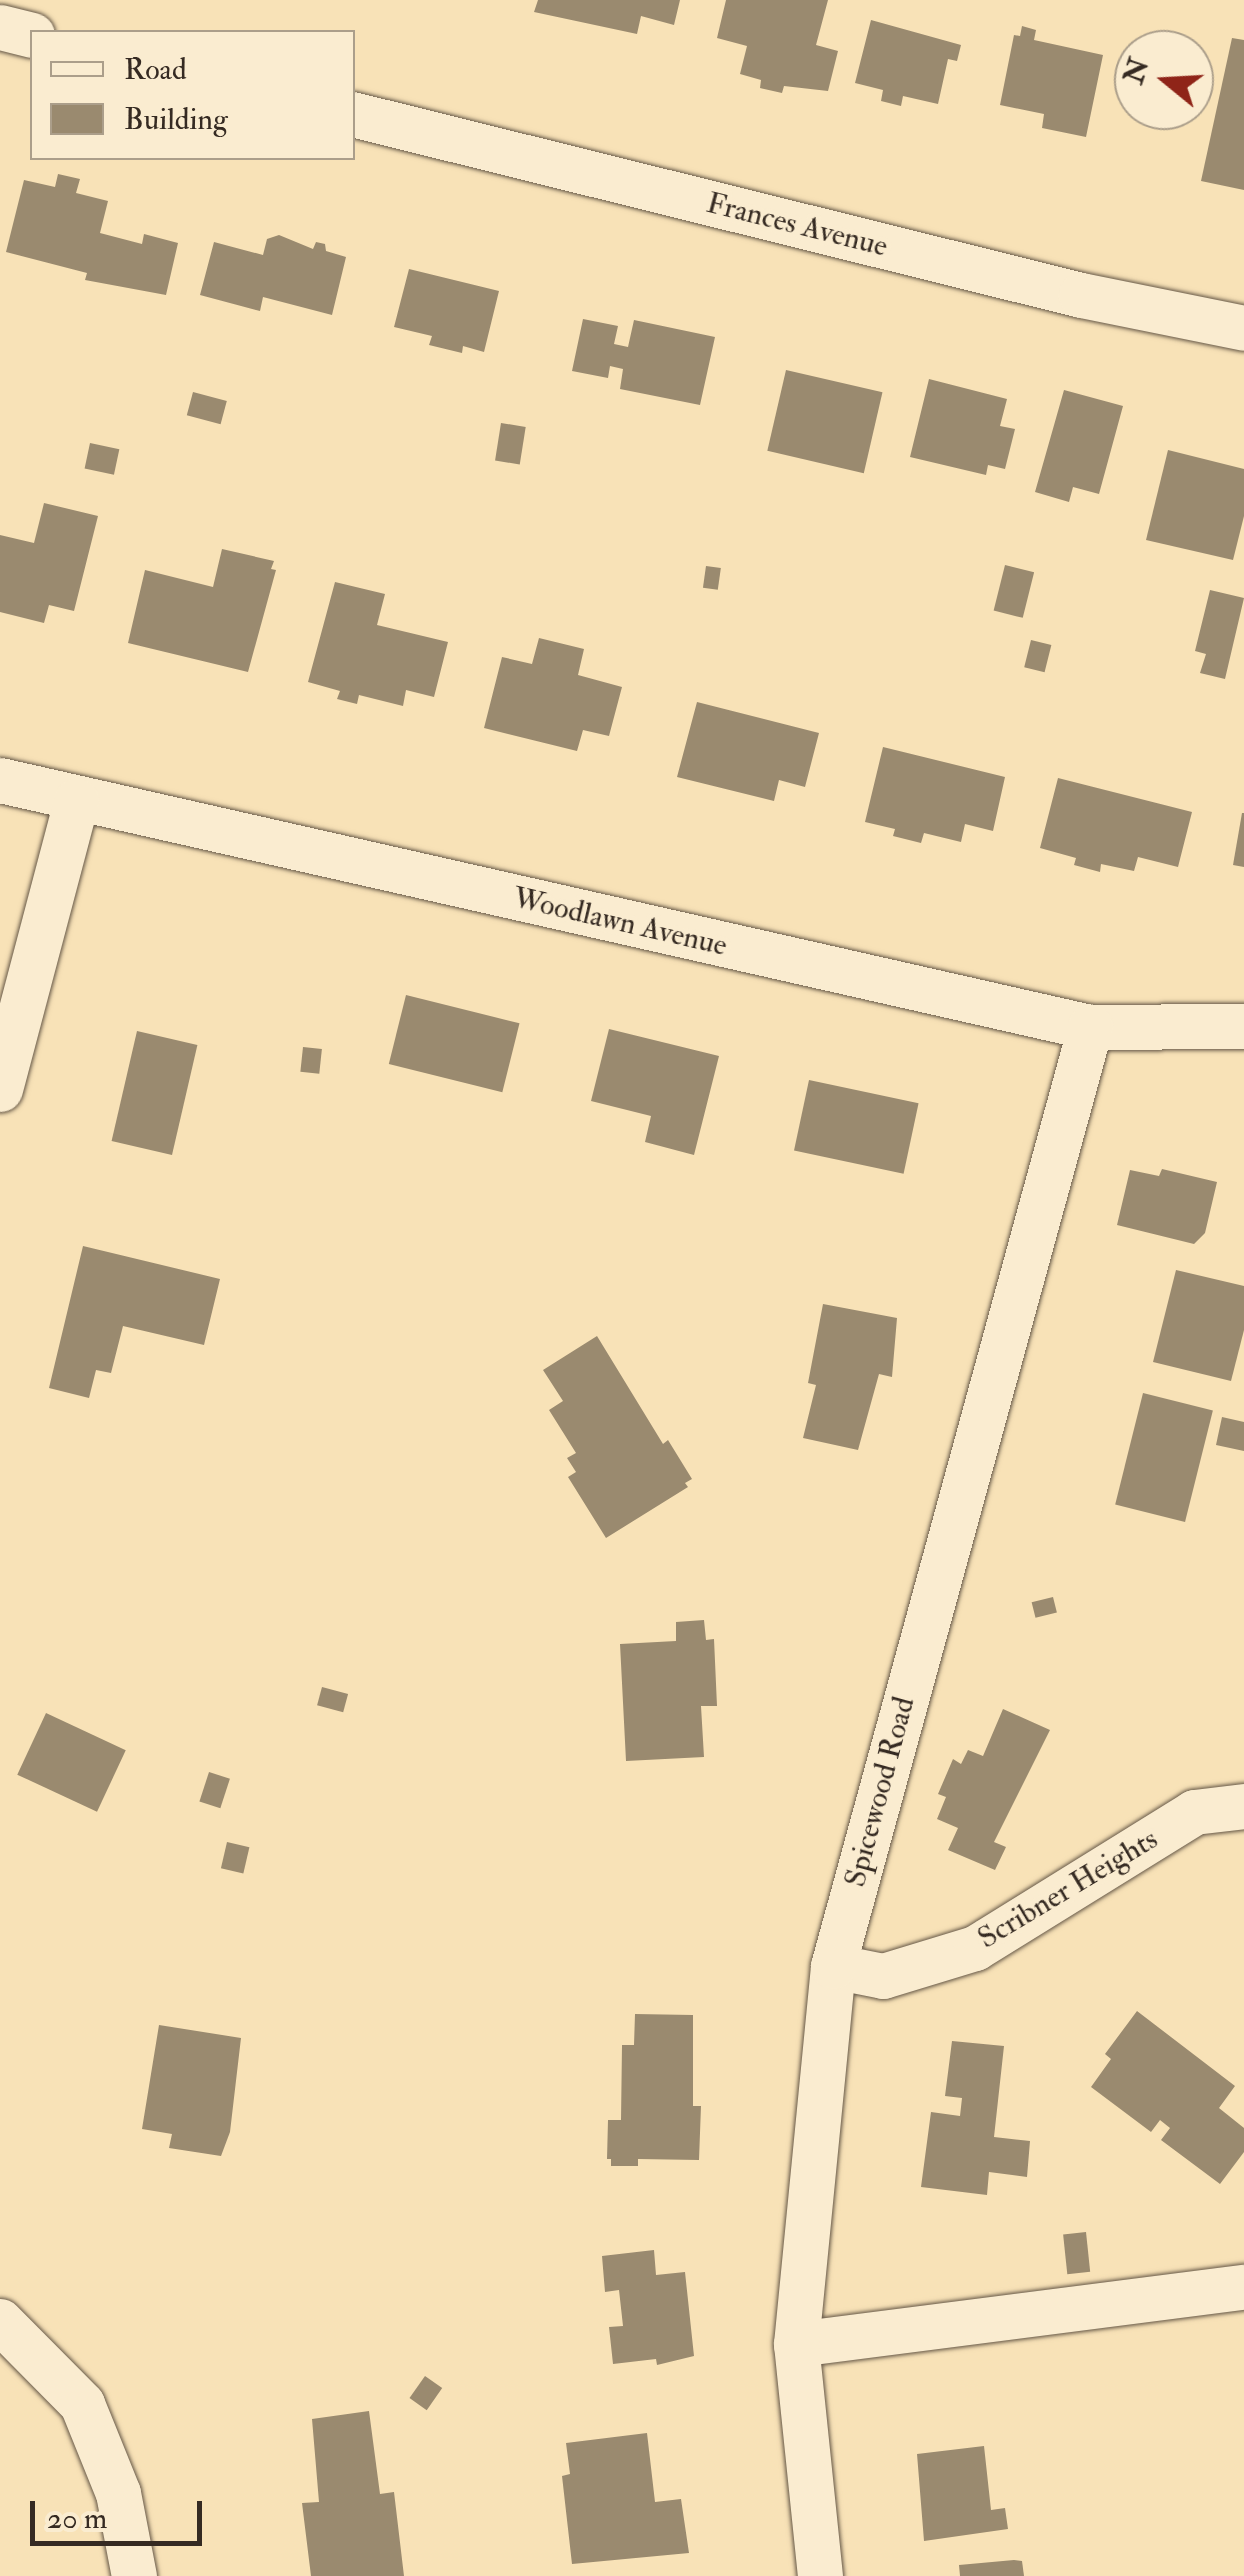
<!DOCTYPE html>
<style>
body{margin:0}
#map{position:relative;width:1244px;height:2576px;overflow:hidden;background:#f8e2b7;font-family:"IM FELL Double Pica",serif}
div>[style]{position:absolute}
.building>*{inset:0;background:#9a8a6f;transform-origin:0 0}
.roads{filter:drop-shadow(0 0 2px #665847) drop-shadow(0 0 2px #665847)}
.minor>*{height:45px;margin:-22.5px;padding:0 22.5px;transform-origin:22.5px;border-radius:22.5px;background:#faecd0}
span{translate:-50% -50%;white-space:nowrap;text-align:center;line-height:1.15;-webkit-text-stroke:10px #faecd0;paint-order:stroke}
.street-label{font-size:30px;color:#352a22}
.legend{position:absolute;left:30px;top:30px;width:325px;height:130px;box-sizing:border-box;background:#faecd0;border:2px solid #ab9e8a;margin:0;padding:12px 18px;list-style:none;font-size:30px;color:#352a22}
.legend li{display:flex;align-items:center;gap:20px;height:50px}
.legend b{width:50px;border:2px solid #ab9e8a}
.north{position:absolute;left:1114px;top:30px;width:100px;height:100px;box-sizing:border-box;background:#faecd0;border:2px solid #ab9e8a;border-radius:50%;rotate:288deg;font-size:28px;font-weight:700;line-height:40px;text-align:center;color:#352a22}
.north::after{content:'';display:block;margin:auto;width:35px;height:45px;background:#8f2418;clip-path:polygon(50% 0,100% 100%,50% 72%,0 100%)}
.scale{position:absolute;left:30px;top:2501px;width:172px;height:45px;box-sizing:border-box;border:5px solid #352a22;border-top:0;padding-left:12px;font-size:30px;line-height:35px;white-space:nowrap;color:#352a22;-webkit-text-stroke:8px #faecd0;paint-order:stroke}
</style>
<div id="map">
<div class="building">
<div style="clip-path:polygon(538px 0,680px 0,674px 25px,641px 16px,637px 34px,534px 12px)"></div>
<div style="clip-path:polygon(726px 0,828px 0,816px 45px,838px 51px,828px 91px,784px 86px,782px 93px,760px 88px,761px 80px,740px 74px,747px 46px,717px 38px)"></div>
<div style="clip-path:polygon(871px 20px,961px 45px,957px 61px,948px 59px,938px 104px,903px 96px,901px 106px,881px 101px,883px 90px,855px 83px)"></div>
<div style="clip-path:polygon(1022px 26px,1036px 30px,1034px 40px,1103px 55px,1086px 137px,1042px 128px,1044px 114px,1000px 105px,1014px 35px,1020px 36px)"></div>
<div style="clip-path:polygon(1232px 38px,1244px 40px,1244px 190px,1201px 181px)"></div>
<div style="clip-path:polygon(58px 174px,80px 179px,76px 193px,108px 201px,100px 233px,142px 244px,144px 234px,178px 243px,166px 295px,85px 280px,87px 273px,6px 252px,24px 180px,55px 187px)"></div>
<div style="clip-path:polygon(279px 235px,313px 249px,316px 242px,325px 244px,326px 251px,346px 257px,332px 315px,263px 297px,260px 311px,200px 295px,214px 242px,263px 255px,267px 239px)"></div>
<div style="clip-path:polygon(409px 269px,499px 291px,484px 352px,463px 346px,462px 353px,429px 345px,432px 336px,394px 327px)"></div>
<div style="clip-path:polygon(583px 319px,618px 326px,614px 344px,628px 347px,634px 320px,715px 337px,700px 405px,620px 389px,623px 369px,610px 366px,608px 378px,572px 371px)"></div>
<div style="left:786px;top:370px;width:99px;height:83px;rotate:13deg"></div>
<div style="clip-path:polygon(929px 379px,1007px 399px,1000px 426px,1015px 429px,1005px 469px,988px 465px,986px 475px,910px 457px)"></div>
<div style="clip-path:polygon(1064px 390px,1123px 406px,1099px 494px,1073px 487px,1069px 502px,1035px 492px)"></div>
<div style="left:193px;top:392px;width:35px;height:24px;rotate:15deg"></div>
<div style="left:501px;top:423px;width:25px;height:38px;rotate:9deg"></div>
<div style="left:90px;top:443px;width:30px;height:26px;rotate:12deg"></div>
<div style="clip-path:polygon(1168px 450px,1244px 469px,1244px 516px,1233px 560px,1146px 540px)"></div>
<div style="clip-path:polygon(44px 503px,98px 516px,74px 611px,49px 605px,44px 623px,0 612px,0 535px,34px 543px)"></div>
<div style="clip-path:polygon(222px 549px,274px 561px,271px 569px,276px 570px,248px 672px,128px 643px,145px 570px,213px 587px)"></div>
<div style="left:1005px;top:565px;width:30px;height:47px;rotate:14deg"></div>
<div style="left:706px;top:566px;width:15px;height:22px;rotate:8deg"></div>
<div style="clip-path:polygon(335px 582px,385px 594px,377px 625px,448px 642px,434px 697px,406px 690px,403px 706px,359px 695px,357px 704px,337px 699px,340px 691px,308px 682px)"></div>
<div style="clip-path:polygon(1210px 590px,1244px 598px,1225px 679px,1200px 673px,1206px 654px,1195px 651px)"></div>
<div style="clip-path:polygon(539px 638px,584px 649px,578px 675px,622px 687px,609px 736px,583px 730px,577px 751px,484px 728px,502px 657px,532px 664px)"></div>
<div style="left:1031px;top:640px;width:21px;height:28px;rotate:14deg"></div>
<div style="clip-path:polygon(697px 702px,819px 733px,805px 787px,779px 780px,774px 801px,677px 777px)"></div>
<div style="clip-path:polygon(883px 747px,1005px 777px,993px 831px,965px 824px,961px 842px,924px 833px,921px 843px,893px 836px,895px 829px,865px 822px)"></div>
<div style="clip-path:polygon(1058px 778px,1192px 812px,1178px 867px,1138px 857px,1134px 871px,1101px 864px,1100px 872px,1074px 865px,1076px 858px,1040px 848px)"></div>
<div style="clip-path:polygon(1242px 813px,1244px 813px,1244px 867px,1233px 865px)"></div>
<div style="left:406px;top:995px;width:117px;height:71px;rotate:14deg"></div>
<div style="clip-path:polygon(609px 1029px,719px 1056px,694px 1155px,645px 1142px,651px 1116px,591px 1101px)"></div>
<div style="left:137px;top:1031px;width:62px;height:113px;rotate:13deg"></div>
<div style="left:303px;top:1047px;width:19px;height:25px;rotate:6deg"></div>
<div style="left:809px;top:1080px;width:112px;height:72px;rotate:12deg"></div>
<div style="clip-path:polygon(1162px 1169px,1217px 1182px,1205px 1233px,1194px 1244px,1117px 1225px,1130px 1170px,1159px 1176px)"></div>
<div style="clip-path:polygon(83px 1246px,220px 1279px,204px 1345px,123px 1326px,111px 1373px,96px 1370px,89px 1398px,49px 1388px)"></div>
<div style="clip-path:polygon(1176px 1270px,1244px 1286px,1244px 1330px,1231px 1381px,1153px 1362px)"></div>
<div style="clip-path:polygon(823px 1304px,897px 1318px,892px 1377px,879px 1374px,858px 1450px,803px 1438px,816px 1385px,808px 1383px)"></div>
<div style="clip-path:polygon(597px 1336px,663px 1444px,668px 1440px,692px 1479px,685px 1483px,688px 1487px,606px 1538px,568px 1477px,576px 1472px,567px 1458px,576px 1453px,549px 1410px,563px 1401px,543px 1370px)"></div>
<div style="left:1143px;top:1393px;width:72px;height:115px;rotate:14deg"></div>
<div style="clip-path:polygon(1222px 1417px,1244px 1422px,1244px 1451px,1216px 1445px)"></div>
<div style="left:1053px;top:1597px;width:16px;height:22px;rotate:76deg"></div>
<div style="clip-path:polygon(704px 1620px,706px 1640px,714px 1639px,717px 1706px,701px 1706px,704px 1757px,626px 1761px,620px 1644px,676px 1641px,676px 1622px)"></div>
<div style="left:322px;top:1687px;width:27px;height:19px;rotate:15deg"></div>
<div style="clip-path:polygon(1003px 1709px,1050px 1730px,994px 1842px,1006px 1847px,995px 1870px,948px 1850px,958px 1828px,937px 1819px,946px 1797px,938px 1794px,953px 1759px,961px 1764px,968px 1750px,983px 1756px)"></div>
<div style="left:46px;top:1713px;width:88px;height:68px;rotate:25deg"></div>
<div style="left:209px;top:1772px;width:22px;height:31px;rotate:18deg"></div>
<div style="left:227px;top:1842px;width:23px;height:27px;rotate:13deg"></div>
<div style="clip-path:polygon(1137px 2011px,1235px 2086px,1219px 2108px,1244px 2128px,1244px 2152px,1220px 2184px,1161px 2140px,1170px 2128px,1160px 2120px,1151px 2132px,1091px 2087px,1111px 2059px,1105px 2054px)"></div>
<div style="clip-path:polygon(635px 2014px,693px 2015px,693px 2106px,701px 2106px,699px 2160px,638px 2159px,638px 2166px,611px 2166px,611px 2159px,607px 2159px,608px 2120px,621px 2120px,622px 2045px,634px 2045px)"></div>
<div style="clip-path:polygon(159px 2025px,241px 2038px,230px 2132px,221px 2156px,169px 2148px,172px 2134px,142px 2129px)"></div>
<div style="clip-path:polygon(952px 2041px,1004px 2046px,994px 2137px,1030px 2141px,1027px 2177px,989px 2172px,987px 2195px,921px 2187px,931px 2112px,960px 2116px,962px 2098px,945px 2096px)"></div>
<div style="left:1086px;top:2232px;width:40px;height:23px;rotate:84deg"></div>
<div style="clip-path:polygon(654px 2250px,656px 2275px,685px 2272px,694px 2356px,657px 2365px,656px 2359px,613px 2364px,609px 2327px,623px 2326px,619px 2290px,605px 2292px,602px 2256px)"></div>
<div style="left:425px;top:2376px;width:21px;height:27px;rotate:35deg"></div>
<div style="clip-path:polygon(369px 2411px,380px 2494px,394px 2492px,404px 2576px,311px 2576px,302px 2503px,319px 2502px,312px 2419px)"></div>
<div style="clip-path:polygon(647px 2433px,655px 2502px,681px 2499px,689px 2553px,572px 2564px,562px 2476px,570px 2474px,566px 2443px)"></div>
<div style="clip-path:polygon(984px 2446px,991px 2510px,1005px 2508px,1008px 2529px,924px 2541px,917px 2454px)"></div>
<div style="clip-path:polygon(1014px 2560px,1022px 2561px,1024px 2576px,960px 2576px,959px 2565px)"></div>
</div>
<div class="roads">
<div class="minor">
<div style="left:0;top:27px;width:33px;rotate:14deg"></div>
<div style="left:352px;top:114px;width:751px;rotate:13.94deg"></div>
<div style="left:1081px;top:295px;width:166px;rotate:11.4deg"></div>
<div style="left:0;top:780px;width:1118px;rotate:12.77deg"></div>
<div style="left:1090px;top:1027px;width:154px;rotate:-0.4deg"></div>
<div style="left:0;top:1089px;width:298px;rotate:-75.2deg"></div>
<div style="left:833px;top:1966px;width:51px;rotate:11.3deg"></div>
<div style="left:883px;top:1976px;width:96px;rotate:-16.9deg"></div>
<div style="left:975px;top:1948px;width:258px;rotate:-31.8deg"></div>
<div style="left:1194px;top:1812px;width:50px;rotate:-6.8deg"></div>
<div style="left:0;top:2321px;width:117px;rotate:45.3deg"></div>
<div style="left:82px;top:2404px;width:96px;rotate:68deg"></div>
<div style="left:118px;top:2493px;width:85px;rotate:79.1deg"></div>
<div style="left:796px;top:2344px;width:452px;rotate:-7.3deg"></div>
<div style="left:820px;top:2576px;width:233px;rotate:-95.9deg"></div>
<div style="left:796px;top:2344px;width:380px;rotate:-84.4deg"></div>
<div style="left:833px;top:1966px;width:974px;rotate:-74.69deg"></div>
</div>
</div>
<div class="street-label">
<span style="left:797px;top:225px;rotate:14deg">Frances Avenue</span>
<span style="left:620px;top:922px;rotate:13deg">Woodlawn Avenue</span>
<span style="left:880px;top:1792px;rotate:-75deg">Spicewood Road</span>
<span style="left:1068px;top:1889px;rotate:-31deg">Scribner Heights</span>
</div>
<ul class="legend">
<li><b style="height:12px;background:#faecd0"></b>Road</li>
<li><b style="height:28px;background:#9a8a6f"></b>Building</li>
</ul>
<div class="north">N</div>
<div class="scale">20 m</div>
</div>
